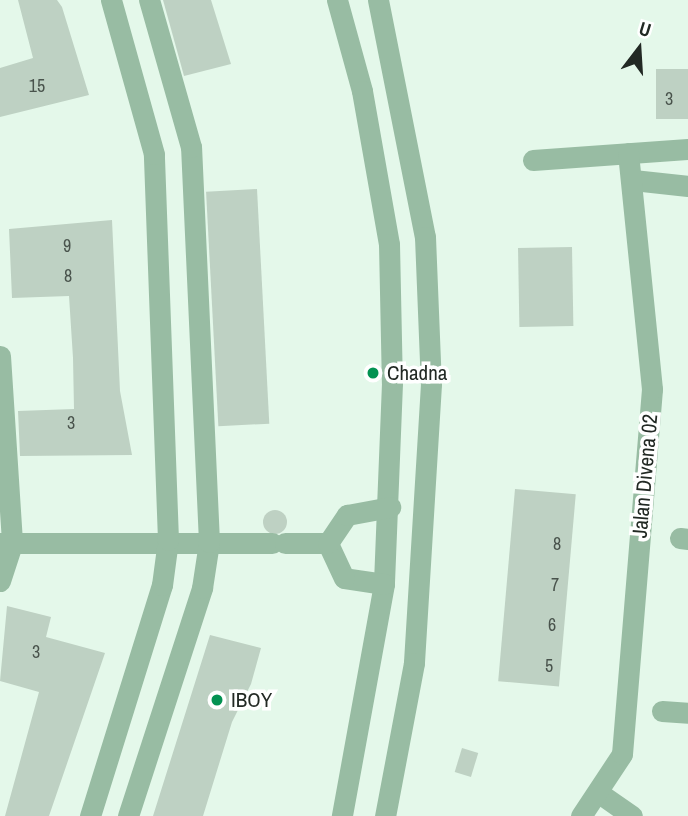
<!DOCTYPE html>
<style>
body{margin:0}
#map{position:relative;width:688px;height:816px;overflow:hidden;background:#e4f8ea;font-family:"Archivo Narrow",sans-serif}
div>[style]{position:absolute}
.building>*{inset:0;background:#bed1c3;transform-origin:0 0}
.round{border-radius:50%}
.minor>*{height:21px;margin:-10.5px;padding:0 10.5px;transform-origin:10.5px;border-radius:10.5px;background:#98bca3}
.dots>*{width:19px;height:19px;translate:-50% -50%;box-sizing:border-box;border:4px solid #fff;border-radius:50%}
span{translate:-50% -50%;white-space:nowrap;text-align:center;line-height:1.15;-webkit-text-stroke:7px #fff;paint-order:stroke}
.number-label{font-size:18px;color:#49534c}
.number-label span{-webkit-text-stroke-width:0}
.poi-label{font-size:21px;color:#222924}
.left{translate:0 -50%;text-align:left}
.street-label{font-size:21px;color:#222924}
.north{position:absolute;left:604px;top:14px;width:70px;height:70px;-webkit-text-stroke:5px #fff;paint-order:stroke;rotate:17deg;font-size:19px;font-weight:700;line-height:28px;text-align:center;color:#222924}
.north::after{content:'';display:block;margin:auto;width:24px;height:32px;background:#222924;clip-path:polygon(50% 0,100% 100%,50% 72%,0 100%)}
</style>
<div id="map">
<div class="building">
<div style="clip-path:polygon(18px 0,57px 0,62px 7px,89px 95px,0 117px,0 68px,33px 58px)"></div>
<div style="clip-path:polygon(163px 0,211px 0,231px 64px,184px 76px)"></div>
<div style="left:688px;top:69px;width:50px;height:32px;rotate:90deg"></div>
<div style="left:257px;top:189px;width:235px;height:51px;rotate:87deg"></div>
<div style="clip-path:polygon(112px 220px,120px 391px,132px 455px,20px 456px,18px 411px,74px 409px,73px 358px,69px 296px,12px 298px,9px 229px)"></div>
<div style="left:572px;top:247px;width:79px;height:54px;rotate:89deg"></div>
<div style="left:515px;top:489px;width:61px;height:193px;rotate:5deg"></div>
<div class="round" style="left:263px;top:510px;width:24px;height:24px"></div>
<div style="clip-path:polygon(7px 606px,51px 617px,46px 637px,105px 653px,49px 816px,5px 816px,39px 692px,0 681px)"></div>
<div style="clip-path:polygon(210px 635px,261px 648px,251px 684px,232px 722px,203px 816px,153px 816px)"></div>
<div style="left:462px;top:748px;width:17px;height:25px;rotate:17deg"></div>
</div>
<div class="minor">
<div style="left:337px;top:0;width:94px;rotate:74.6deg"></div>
<div style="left:362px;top:91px;width:155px;rotate:80deg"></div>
<div style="left:389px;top:244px;width:139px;rotate:88.8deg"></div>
<div style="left:392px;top:383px;width:201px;rotate:92.3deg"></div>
<div style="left:384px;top:584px;width:236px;rotate:100.3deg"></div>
<div style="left:378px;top:0;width:242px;rotate:78.8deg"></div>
<div style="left:425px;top:237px;width:147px;rotate:87.7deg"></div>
<div style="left:431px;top:384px;width:280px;rotate:93.5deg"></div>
<div style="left:414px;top:663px;width:156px;rotate:100.7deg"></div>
<div style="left:533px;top:160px;width:155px;rotate:-4.1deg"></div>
<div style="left:633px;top:180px;width:55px;rotate:6.2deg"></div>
<div style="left:0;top:356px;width:188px;rotate:86.3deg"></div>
<div style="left:12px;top:544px;width:39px;rotate:108deg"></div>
<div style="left:680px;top:538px;width:8px;rotate:7deg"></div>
<div style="left:0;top:543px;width:272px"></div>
<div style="left:285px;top:543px;width:43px"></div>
<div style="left:384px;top:584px;width:40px;rotate:-171.5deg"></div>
<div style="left:344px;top:578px;width:38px;rotate:-115deg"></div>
<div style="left:328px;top:543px;width:34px;rotate:-56deg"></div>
<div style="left:347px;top:515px;width:44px;rotate:-10.5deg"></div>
<div style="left:662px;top:711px;width:26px;rotate:4deg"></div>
<div style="left:599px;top:793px;width:40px;rotate:34.9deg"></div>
<div style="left:90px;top:816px;width:242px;rotate:-72.7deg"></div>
<div style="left:162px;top:585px;width:45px;rotate:-82.4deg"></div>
<div style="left:168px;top:540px;width:386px;rotate:-92.1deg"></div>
<div style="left:154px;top:154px;width:160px;rotate:-105.6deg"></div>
<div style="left:128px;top:816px;width:240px;rotate:-72deg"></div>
<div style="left:202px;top:588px;width:47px;rotate:-81.3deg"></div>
<div style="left:209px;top:542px;width:395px;rotate:-92.6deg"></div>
<div style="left:191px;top:147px;width:153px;rotate:-105.9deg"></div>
<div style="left:581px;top:816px;width:74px;rotate:-56.5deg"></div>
<div style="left:622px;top:754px;width:366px;rotate:-85.3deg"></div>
<div style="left:652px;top:389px;width:237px;rotate:-95.8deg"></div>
</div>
<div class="dots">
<div style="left:373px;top:373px;background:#039252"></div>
<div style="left:217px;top:700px;background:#039252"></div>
</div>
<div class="number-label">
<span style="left:37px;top:86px">15</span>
<span style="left:669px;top:99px">3</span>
<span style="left:67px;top:246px">9</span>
<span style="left:68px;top:276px">8</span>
<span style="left:71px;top:423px">3</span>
<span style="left:557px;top:544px">8</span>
<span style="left:555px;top:585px">7</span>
<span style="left:552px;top:625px">6</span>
<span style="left:36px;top:652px">3</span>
<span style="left:549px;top:666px">5</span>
</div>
<div class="poi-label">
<span class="left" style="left:387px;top:373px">Chadna</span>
<span class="left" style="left:231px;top:700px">IBOY</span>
</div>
<div class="street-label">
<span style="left:645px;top:476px;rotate:-85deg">Jalan Divena 02</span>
</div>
<div class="north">U</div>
</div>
